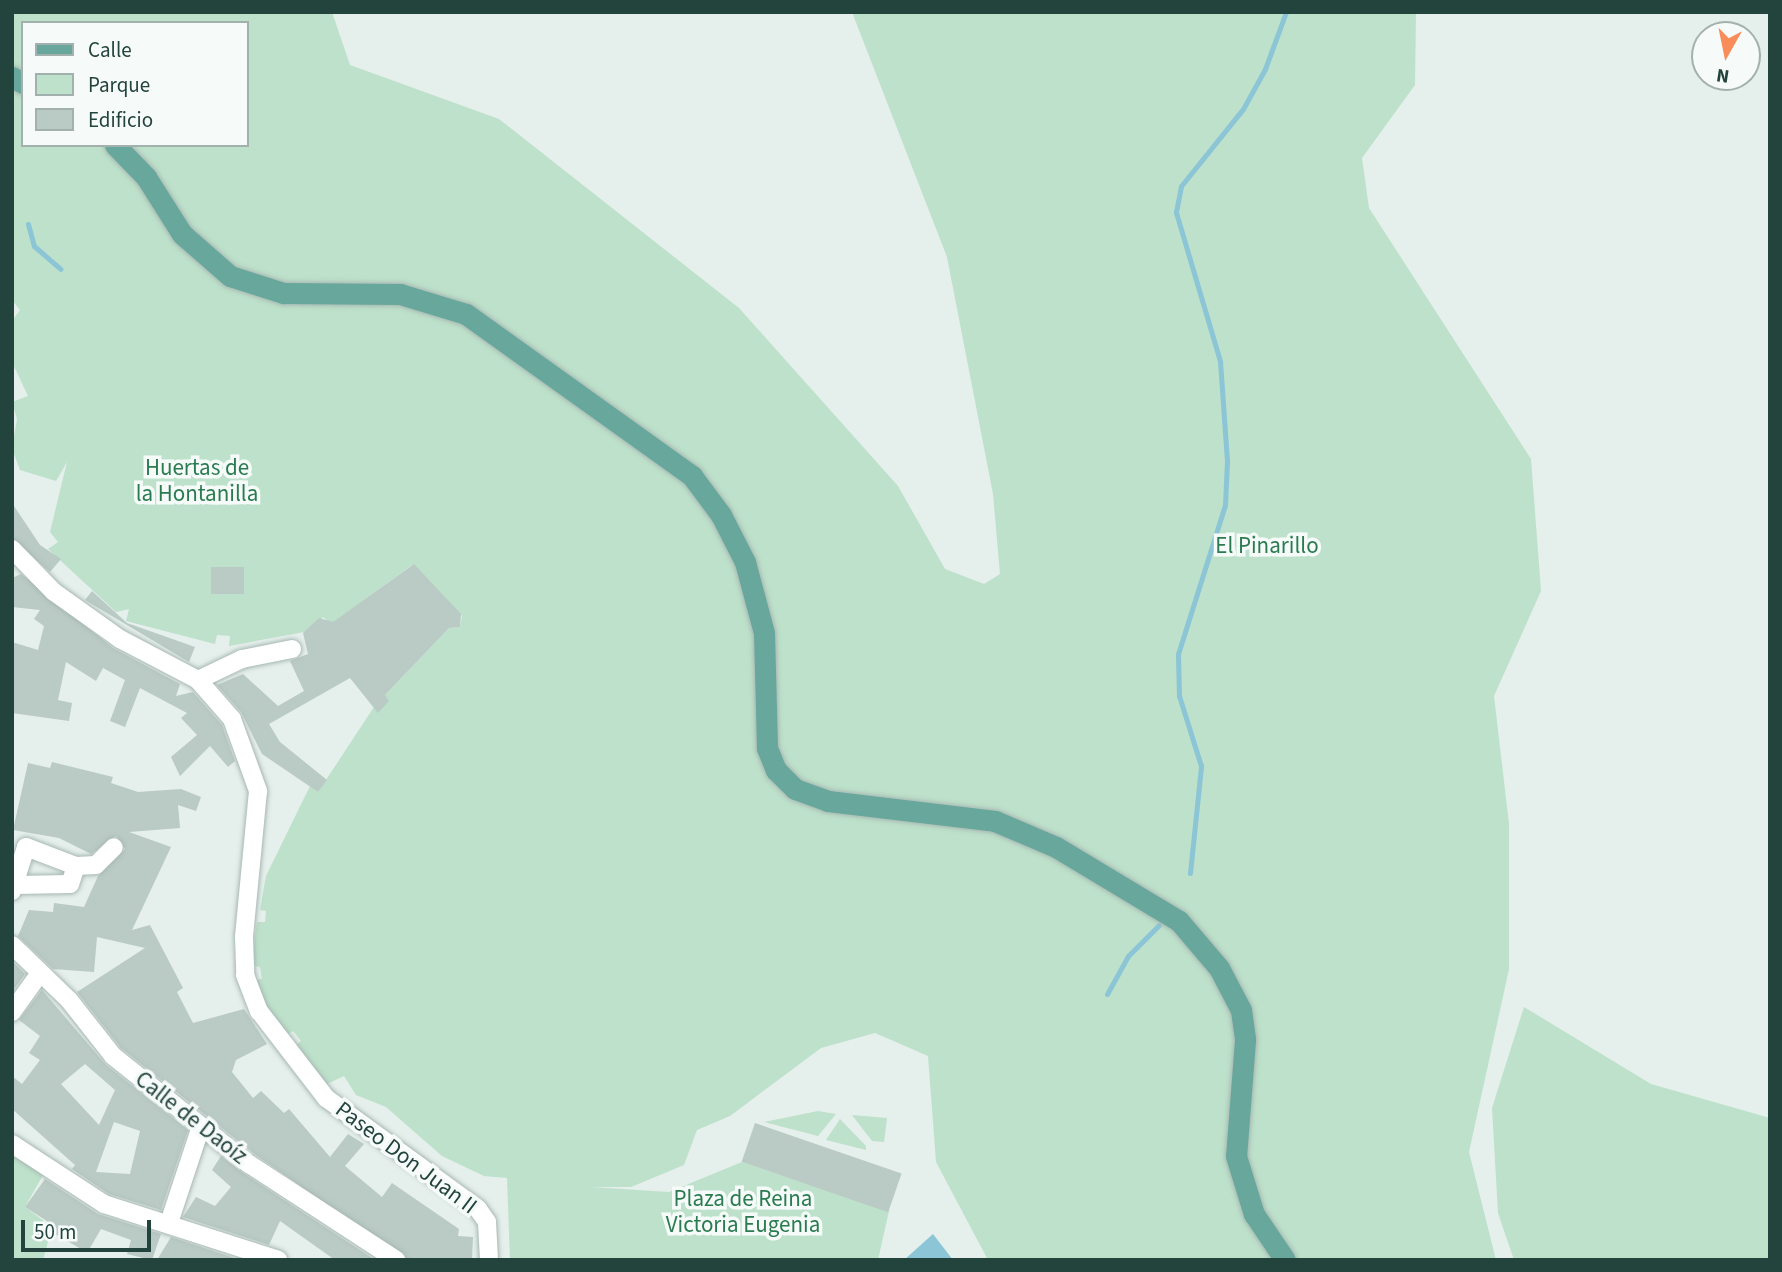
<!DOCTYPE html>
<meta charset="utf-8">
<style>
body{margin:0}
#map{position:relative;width:1782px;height:1272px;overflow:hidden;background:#e5efeb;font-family:"Source Sans 3",sans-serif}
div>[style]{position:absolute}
.green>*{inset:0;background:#bde1ca}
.water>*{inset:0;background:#8bc5d6}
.stream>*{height:5px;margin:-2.5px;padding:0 2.5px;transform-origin:2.5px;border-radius:2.5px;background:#8bc5d6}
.building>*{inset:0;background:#bacac5;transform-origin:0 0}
.roads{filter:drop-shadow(0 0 2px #a7b8b3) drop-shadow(0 0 2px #a7b8b3)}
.street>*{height:18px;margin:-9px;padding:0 9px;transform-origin:9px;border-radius:9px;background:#fff}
.primary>*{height:21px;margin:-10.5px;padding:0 10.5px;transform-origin:10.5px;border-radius:10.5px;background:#67a79c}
span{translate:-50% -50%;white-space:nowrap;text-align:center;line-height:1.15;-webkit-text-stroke:7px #f6fbf9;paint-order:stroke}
.park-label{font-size:23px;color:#2a7c50}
.street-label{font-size:23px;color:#23433d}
.frame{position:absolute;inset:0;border:14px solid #23433d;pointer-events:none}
.legend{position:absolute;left:21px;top:21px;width:228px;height:126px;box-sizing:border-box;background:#f6fbf9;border:2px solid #a2b1ae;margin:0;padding:9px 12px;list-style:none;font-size:21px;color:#23433d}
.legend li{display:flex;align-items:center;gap:14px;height:35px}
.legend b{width:35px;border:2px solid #a2b1ae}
.north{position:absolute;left:1691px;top:21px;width:70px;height:70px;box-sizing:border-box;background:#f6fbf9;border:2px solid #a2b1ae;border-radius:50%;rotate:189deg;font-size:19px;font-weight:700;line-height:28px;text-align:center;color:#23433d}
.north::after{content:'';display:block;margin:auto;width:24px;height:32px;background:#f98d59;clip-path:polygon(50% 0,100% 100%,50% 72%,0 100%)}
.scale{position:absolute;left:21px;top:1220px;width:130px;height:32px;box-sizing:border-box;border:4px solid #23433d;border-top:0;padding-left:9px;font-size:21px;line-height:24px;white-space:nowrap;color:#23433d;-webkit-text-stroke:5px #f6fbf9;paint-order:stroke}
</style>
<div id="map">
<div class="green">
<div style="clip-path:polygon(evenodd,12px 12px,332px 12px,350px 65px,499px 119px,739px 308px,898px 486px,945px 569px,984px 584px,1000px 574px,993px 494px,947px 257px,852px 12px,1416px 12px,1415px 85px,1362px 158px,1369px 208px,1531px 459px,1541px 591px,1494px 696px,1509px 824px,1509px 969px,1469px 1152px,1496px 1260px,988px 1260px,936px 1162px,928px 1056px,875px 1033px,821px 1048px,730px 1116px,697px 1130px,684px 1165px,631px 1187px,591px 1187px,669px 1192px,742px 1162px,889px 1211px,878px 1260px,510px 1260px,507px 1178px,484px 1176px,442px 1156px,386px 1107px,356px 1095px,344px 1076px,327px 1084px,295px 1046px,301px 1041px,293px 1031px,286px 1035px,261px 1001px,254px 980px,262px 979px,260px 967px,251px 965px,257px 922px,265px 922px,266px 911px,260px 910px,266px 876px,310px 786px,318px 792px,374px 707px,378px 712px,385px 695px,449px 628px,460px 627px,462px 616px,412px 565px,331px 624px,323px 617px,315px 630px,229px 646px,230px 636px,217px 635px,215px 644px,126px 621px,129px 609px,116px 612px,48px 549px,58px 542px,50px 532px,67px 462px,56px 481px,20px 470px,12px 448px,17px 419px,12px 402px,28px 396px,12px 362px,12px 321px,20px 310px,12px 300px,12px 12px,23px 23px,247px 23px,247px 145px,23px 145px,23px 23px)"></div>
<div style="clip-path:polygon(1524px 1007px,1651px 1084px,1770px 1118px,1770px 1260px,1514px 1260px,1498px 1213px,1492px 1108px)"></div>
<div style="clip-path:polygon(818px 1111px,836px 1114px,818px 1136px,764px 1122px)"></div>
<div style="clip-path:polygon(852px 1115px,887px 1118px,884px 1142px,872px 1141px)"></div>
<div style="clip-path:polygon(840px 1119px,866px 1146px,866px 1150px,826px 1140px)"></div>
<div style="clip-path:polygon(12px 1151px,43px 1175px,25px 1207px,52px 1227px,43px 1260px,12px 1260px)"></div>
</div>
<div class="water">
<div style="clip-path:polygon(933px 1234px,953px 1260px,904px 1260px)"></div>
</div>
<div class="stream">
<div style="left:28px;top:224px;width:23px;rotate:75deg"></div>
<div style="left:34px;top:246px;width:35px;rotate:41deg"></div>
<div style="left:1190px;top:873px;width:108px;rotate:-84.1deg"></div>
<div style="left:1201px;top:766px;width:73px;rotate:-107.4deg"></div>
<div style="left:1179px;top:696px;width:42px;rotate:-91.4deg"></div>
<div style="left:1178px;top:654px;width:156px;rotate:-72.5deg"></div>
<div style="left:1225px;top:505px;width:44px;rotate:-87.4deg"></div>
<div style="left:1227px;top:461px;width:100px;rotate:-94deg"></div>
<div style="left:1220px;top:361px;width:155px;rotate:-106.5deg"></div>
<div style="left:1176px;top:212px;width:26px;rotate:-79deg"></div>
<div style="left:1181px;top:186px;width:99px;rotate:-51.2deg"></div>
<div style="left:1243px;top:109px;width:46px;rotate:-61.2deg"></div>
<div style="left:1265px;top:69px;width:61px;rotate:-69.8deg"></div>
<div style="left:1107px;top:994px;width:43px;rotate:-61.1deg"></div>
<div style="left:1128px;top:956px;width:44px;rotate:-45deg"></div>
</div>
<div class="building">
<div style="clip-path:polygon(12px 503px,40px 545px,61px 559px,50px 572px,12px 538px)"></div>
<div style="clip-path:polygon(414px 564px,461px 614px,460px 627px,449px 628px,385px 695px,389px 701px,378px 713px,350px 678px,269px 724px,280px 742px,327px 780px,318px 792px,262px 754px,241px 712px,217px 685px,243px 674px,278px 706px,304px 691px,290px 661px,308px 654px,303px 633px,319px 618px,333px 622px)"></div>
<div style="left:211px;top:567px;width:33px;height:27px"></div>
<div style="clip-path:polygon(21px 574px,113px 648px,180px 684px,176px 696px,193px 692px,222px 725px,235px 761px,228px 767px,210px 746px,180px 776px,171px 757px,197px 735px,181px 718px,187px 713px,140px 688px,125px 727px,110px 721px,125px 680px,103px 668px,96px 681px,66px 662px,58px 700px,72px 703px,69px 721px,12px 713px,12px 642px,38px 650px,44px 626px,34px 619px,40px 610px,12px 607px,12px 578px)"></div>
<div style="clip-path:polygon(92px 591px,127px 623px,195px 647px,189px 662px,85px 600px)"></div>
<div style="clip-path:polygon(52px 762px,113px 777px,111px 783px,138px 792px,181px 789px,201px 797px,196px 811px,178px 805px,180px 828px,129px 832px,171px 847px,132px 930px,150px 925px,183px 988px,177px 992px,193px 1023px,244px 1009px,267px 1044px,236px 1060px,232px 1072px,253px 1098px,261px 1091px,284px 1113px,289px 1109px,330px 1157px,348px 1134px,364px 1144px,345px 1166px,382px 1197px,392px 1183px,459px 1229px,458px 1236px,473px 1237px,472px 1260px,407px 1260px,256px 1155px,121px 1048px,77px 992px,145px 948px,97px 937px,94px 972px,53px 969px,18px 936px,29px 910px,53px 912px,54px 903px,84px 907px,98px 876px,125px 849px,116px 836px,91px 854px,59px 838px,13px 830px,28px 763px,50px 768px)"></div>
<div style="clip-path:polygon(12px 961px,25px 974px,12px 992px)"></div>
<div style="clip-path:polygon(evenodd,42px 990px,106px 1065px,188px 1130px,161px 1210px,109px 1194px,72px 1169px,75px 1165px,12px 1109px,12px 1076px,22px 1084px,40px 1060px,29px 1053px,40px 1036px,19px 1020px,42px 990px,85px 1064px,115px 1090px,99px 1125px,61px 1084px,85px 1064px,42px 990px,114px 1122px,140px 1131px,130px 1174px,96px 1172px,114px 1122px)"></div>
<div style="left:755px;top:1123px;width:155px;height:41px;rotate:19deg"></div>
<div style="clip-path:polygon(221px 1156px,243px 1173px,375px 1260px,335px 1260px,280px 1221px,269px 1245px,183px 1217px,196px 1197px,215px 1206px,231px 1187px,212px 1170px)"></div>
<div style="clip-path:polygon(45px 1179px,98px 1214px,161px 1234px,152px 1260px,127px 1254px,131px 1240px,101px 1229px,90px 1248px,81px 1249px,52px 1232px,56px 1227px,25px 1207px)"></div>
<div style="clip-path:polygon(171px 1237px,240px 1260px,157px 1260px)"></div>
</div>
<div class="roads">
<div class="street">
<div style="left:12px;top:549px;width:60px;rotate:45.7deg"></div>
<div style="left:54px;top:592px;width:81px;rotate:35.5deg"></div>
<div style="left:120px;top:639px;width:88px;rotate:27.7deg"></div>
<div style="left:198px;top:680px;width:49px;rotate:-25.5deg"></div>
<div style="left:242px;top:659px;width:51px;rotate:-11.3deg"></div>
<div style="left:198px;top:680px;width:52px;rotate:48.9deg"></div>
<div style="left:232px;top:719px;width:77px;rotate:70.1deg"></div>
<div style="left:258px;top:791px;width:147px;rotate:95.5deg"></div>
<div style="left:244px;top:937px;width:38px;rotate:88deg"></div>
<div style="left:245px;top:975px;width:39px;rotate:69deg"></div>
<div style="left:259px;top:1011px;width:110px;rotate:52.4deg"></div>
<div style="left:326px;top:1098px;width:188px;rotate:36.1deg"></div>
<div style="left:478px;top:1209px;width:16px;rotate:55deg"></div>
<div style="left:487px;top:1222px;width:38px;rotate:87deg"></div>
<div style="left:76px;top:866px;width:20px;rotate:-3deg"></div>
<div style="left:96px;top:865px;width:25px;rotate:-45deg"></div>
<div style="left:12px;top:891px;width:46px;rotate:-72.3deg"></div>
<div style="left:26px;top:847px;width:53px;rotate:20.8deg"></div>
<div style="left:76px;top:866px;width:19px;rotate:108deg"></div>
<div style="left:70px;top:884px;width:55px;rotate:179deg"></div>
<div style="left:12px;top:945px;width:79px;rotate:44deg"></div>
<div style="left:69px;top:1000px;width:71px;rotate:51.8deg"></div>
<div style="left:113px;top:1056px;width:174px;rotate:38.5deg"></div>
<div style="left:249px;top:1164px;width:176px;rotate:33.1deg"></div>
<div style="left:12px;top:1012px;width:48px;rotate:-54.3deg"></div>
<div style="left:12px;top:1144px;width:110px;rotate:33.1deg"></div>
<div style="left:104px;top:1204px;width:183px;rotate:17.8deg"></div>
<div style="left:169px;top:1223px;width:102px;rotate:-71.7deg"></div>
</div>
<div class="primary">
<div style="left:12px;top:77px;width:13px;rotate:29deg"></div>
<div style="left:115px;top:145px;width:45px;rotate:45.9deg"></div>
<div style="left:146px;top:177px;width:67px;rotate:57.7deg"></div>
<div style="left:182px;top:234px;width:64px;rotate:41.2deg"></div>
<div style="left:230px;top:276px;width:56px;rotate:17.8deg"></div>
<div style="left:283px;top:293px;width:117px;rotate:0.5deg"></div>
<div style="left:400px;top:294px;width:69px;rotate:16.9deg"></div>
<div style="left:466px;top:314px;width:278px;rotate:35.6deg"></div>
<div style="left:692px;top:476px;width:49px;rotate:53.4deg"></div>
<div style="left:721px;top:515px;width:53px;rotate:62.9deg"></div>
<div style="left:745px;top:562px;width:73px;rotate:75deg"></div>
<div style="left:764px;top:633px;width:115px;rotate:88.5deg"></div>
<div style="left:767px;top:748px;width:24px;rotate:68deg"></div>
<div style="left:776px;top:770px;width:27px;rotate:45deg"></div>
<div style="left:795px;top:789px;width:35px;rotate:20deg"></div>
<div style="left:828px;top:801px;width:168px;rotate:6.8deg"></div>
<div style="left:995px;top:821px;width:66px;rotate:23.1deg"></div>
<div style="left:1056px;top:847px;width:144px;rotate:31deg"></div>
<div style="left:1179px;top:921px;width:62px;rotate:49.6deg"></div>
<div style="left:1219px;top:968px;width:47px;rotate:62.4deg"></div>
<div style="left:1241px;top:1010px;width:30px;rotate:82deg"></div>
<div style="left:1245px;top:1040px;width:116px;rotate:94.4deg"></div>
<div style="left:1236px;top:1156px;width:61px;rotate:72.8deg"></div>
<div style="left:1254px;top:1214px;width:55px;rotate:56deg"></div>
</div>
</div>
<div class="park-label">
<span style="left:197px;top:481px">Huertas de<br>la Hontanilla</span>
<span style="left:1267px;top:546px">El Pinarillo</span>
<span style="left:743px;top:1212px">Plaza de Reina<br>Victoria Eugenia</span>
</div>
<div class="street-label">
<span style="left:191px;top:1118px;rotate:38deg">Calle de Daoíz</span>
<span style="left:406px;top:1158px;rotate:37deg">Paseo Don Juan II</span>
</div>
<div class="frame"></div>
<ul class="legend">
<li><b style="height:9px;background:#67a79c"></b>Calle</li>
<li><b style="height:19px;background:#bde1ca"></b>Parque</li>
<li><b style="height:19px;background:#bacac5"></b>Edificio</li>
</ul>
<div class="north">N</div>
<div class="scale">50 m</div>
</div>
